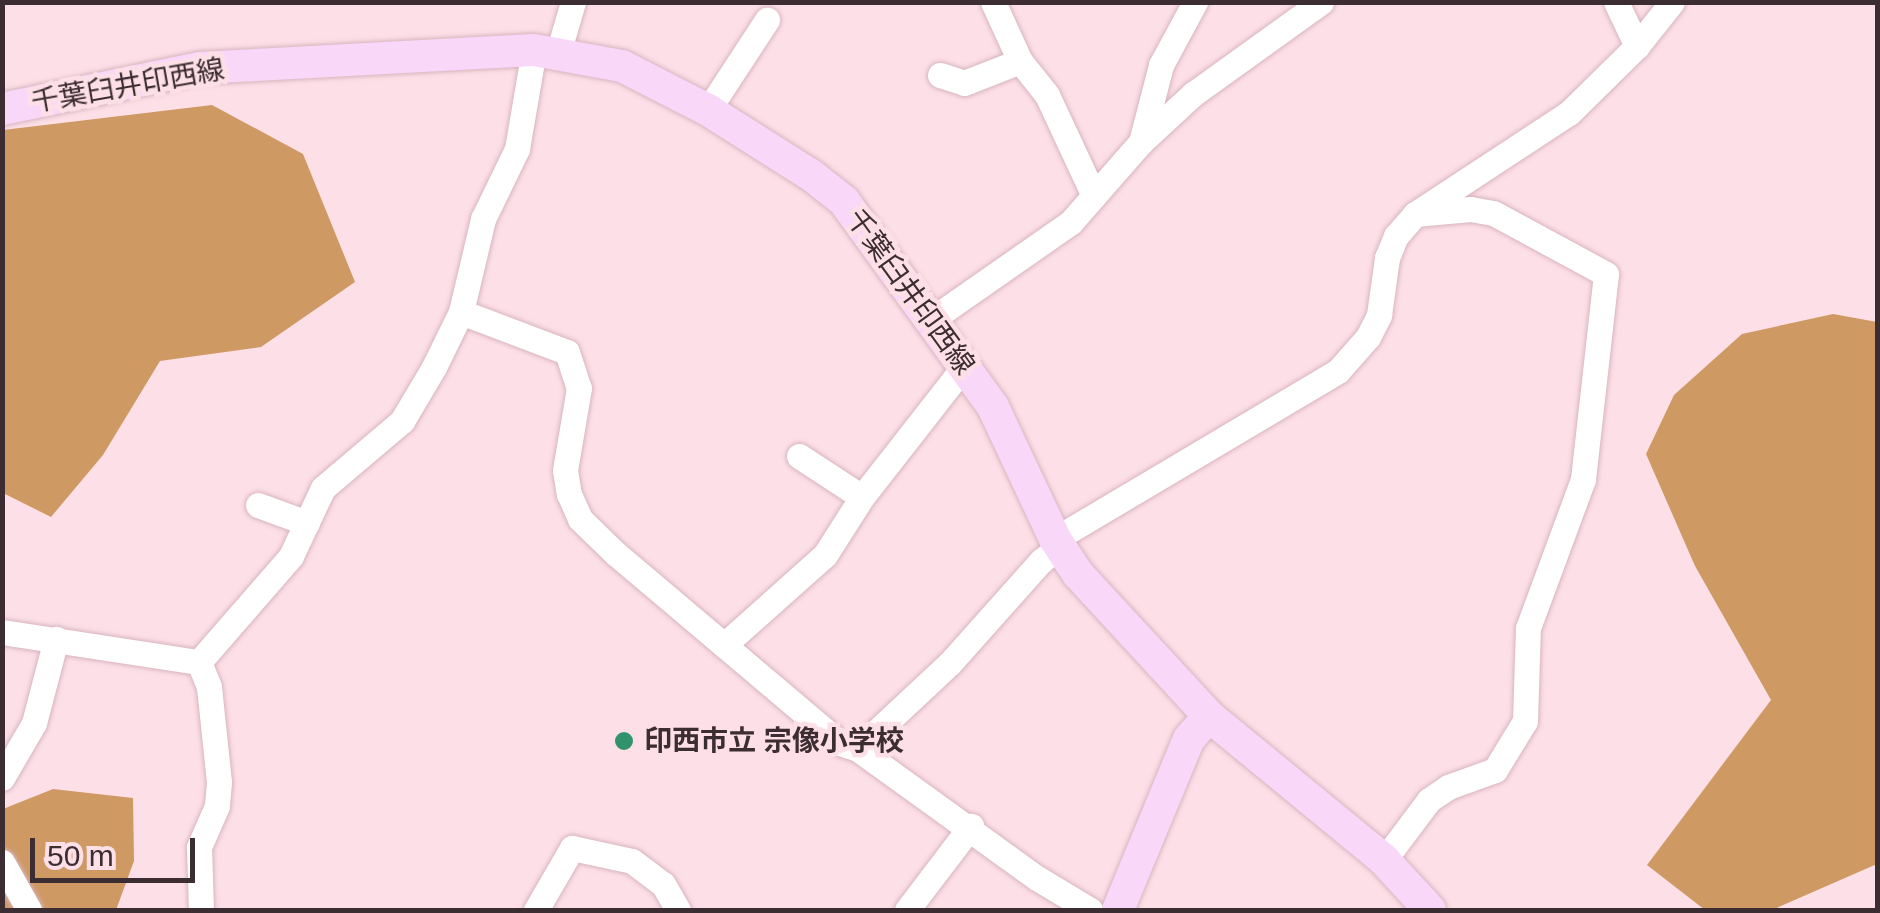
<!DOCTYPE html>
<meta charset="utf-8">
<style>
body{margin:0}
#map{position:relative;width:1880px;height:913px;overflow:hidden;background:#fddfe7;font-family:Helvetica,"Noto Sans JP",sans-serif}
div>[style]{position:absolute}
.forest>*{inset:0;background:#cf9964}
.roads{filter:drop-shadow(0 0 2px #d8b5bf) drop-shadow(0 0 2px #d8b5bf)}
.minor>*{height:25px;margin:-12.5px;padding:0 12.5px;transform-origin:12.5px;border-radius:12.5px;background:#fff}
.major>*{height:32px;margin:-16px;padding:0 16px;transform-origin:16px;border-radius:16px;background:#f9d7f9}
.dots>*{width:28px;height:28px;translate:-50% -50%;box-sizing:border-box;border:5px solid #fddfe7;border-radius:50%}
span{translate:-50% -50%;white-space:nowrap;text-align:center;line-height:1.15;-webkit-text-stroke:9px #fddfe7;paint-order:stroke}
.street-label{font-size:28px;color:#3b2d31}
.poi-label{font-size:28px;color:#3b2d31;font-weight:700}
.left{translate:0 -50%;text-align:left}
.frame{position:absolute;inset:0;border:5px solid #3b2d31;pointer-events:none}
.scale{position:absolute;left:30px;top:838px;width:165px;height:45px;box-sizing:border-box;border:5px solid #3b2d31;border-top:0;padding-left:12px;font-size:30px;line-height:35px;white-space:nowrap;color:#3b2d31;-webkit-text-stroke:8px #fddfe7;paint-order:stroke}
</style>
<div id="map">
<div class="forest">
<div style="clip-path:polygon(212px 105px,303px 154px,355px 282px,261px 347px,160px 361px,103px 455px,51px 517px,3px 493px,3px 130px)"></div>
<div style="clip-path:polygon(1833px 314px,1877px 322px,1877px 864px,1772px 910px,1705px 910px,1647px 865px,1771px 700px,1695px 566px,1646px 454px,1674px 395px,1742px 334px)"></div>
<div style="clip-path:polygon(53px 789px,133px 798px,134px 861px,116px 910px,3px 910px,3px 809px)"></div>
</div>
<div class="roads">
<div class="minor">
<div style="left:993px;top:2px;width:65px;rotate:65.4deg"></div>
<div style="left:1020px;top:61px;width:43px;rotate:51.5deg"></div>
<div style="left:1047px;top:95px;width:111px;rotate:65deg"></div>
<div style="left:1616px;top:2px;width:49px;rotate:64.5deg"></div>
<div style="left:558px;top:53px;width:53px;rotate:-73.6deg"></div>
<div style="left:940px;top:75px;width:25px;rotate:18deg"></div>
<div style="left:964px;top:83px;width:60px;rotate:-21.4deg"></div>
<div style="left:708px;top:110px;width:108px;rotate:-56.8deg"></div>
<div style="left:1141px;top:142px;width:80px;rotate:-75.4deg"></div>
<div style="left:1161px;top:65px;width:72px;rotate:-61.6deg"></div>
<div style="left:461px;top:312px;width:113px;rotate:20.7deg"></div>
<div style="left:567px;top:352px;width:38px;rotate:72deg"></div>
<div style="left:579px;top:388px;width:83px;rotate:99.7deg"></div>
<div style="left:565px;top:470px;width:24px;rotate:81deg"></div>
<div style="left:569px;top:494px;width:27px;rotate:66deg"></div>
<div style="left:580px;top:519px;width:49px;rotate:44.2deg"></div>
<div style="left:615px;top:553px;width:294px;rotate:40.2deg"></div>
<div style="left:840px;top:743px;width:19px;rotate:18deg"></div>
<div style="left:858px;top:749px;width:221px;rotate:35.8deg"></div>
<div style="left:1037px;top:878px;width:62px;rotate:31.1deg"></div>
<div style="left:932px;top:319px;width:169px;rotate:-34.9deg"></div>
<div style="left:1071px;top:222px;width:106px;rotate:-48.8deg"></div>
<div style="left:1141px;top:142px;width:71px;rotate:-42.7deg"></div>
<div style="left:1193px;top:94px;width:158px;rotate:-35.7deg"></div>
<div style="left:799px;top:456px;width:75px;rotate:33.1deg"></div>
<div style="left:258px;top:505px;width:52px;rotate:20.2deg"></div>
<div style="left:1055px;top:539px;width:329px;rotate:-30.7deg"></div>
<div style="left:1338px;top:371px;width:45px;rotate:-48.6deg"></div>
<div style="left:1368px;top:337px;width:25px;rotate:-63deg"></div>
<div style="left:1379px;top:315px;width:58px;rotate:-82deg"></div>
<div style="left:1387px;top:258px;width:24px;rotate:-68deg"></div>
<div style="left:1396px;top:236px;width:29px;rotate:-49deg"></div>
<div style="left:1415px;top:214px;width:184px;rotate:-33.3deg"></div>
<div style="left:1569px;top:113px;width:95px;rotate:-44.6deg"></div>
<div style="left:1637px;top:46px;width:56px;rotate:-51.5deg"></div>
<div style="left:2px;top:632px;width:199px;rotate:8.7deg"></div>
<div style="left:724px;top:645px;width:135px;rotate:-41.7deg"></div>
<div style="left:825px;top:555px;width:69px;rotate:-57.5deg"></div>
<div style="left:862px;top:497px;width:167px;rotate:-52deg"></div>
<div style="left:199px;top:662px;width:140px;rotate:-49deg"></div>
<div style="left:291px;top:556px;width:75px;rotate:-64.8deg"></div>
<div style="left:323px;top:488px;width:104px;rotate:-40.3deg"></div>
<div style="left:402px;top:421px;width:63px;rotate:-59.3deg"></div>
<div style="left:434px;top:367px;width:61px;rotate:-63.9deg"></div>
<div style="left:461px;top:312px;width:96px;rotate:-76.7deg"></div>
<div style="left:483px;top:219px;width:78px;rotate:-64.1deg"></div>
<div style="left:517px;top:149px;width:100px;rotate:-80.3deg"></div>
<div style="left:199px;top:662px;width:27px;rotate:68deg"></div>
<div style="left:209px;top:687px;width:96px;rotate:84deg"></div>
<div style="left:219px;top:782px;width:24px;rotate:95deg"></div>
<div style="left:217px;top:806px;width:45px;rotate:113.7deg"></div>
<div style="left:199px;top:847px;width:63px;rotate:88.2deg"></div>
<div style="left:858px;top:749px;width:126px;rotate:-43.1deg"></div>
<div style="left:950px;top:663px;width:137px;rotate:-48.3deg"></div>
<div style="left:1041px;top:561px;width:24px;rotate:-38deg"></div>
<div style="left:2px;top:778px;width:64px;rotate:-59.8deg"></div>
<div style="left:34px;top:723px;width:87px;rotate:-75.3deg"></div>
<div style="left:1384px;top:860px;width:75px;rotate:-53.1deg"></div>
<div style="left:1429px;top:800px;width:23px;rotate:-34deg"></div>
<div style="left:1448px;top:787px;width:50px;rotate:-19.9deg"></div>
<div style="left:1495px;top:770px;width:57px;rotate:-58.5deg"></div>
<div style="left:1525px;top:721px;width:93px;rotate:-88.2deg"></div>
<div style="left:1528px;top:628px;width:159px;rotate:-69.7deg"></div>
<div style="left:1583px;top:479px;width:206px;rotate:-83.6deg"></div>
<div style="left:1606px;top:274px;width:128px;rotate:-151.6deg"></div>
<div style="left:1493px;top:213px;width:23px;rotate:-170deg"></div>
<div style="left:1470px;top:209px;width:55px;rotate:174.8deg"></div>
<div style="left:2px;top:862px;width:55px;rotate:60.6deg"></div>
<div style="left:536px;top:910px;width:72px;rotate:-59.9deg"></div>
<div style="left:572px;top:848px;width:61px;rotate:12.2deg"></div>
<div style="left:632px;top:861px;width:39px;rotate:37deg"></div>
<div style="left:663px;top:884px;width:30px;rotate:60deg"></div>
<div style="left:907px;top:910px;width:106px;rotate:-52.7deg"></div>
</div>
<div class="major">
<div style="left:2px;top:109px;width:202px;rotate:-11.7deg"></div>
<div style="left:200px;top:68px;width:334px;rotate:-3.1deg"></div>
<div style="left:534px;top:50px;width:89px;rotate:10.3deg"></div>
<div style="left:622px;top:66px;width:97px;rotate:27.1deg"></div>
<div style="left:708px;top:110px;width:122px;rotate:32.3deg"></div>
<div style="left:811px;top:175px;width:42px;rotate:38.2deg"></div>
<div style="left:844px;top:201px;width:254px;rotate:54.1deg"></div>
<div style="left:993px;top:407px;width:146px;rotate:64.8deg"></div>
<div style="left:1055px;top:539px;width:42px;rotate:56.7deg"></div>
<div style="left:1078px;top:574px;width:193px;rotate:47.3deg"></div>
<div style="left:1209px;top:716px;width:227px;rotate:39.4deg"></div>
<div style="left:1384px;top:860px;width:68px;rotate:47.4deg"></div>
<div style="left:1118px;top:910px;width:185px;rotate:-67.5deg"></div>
<div style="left:1189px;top:739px;width:30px;rotate:-49deg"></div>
</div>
</div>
<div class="dots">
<div style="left:624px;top:741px;background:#32926c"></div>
</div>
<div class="street-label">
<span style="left:128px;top:86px;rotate:-10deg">千葉臼井印西線</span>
<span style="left:910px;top:292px;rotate:54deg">千葉臼井印西線</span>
</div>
<div class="poi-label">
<span class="left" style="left:644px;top:741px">印西市立 宗像小学校</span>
</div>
<div class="frame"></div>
<div class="scale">50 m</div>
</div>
